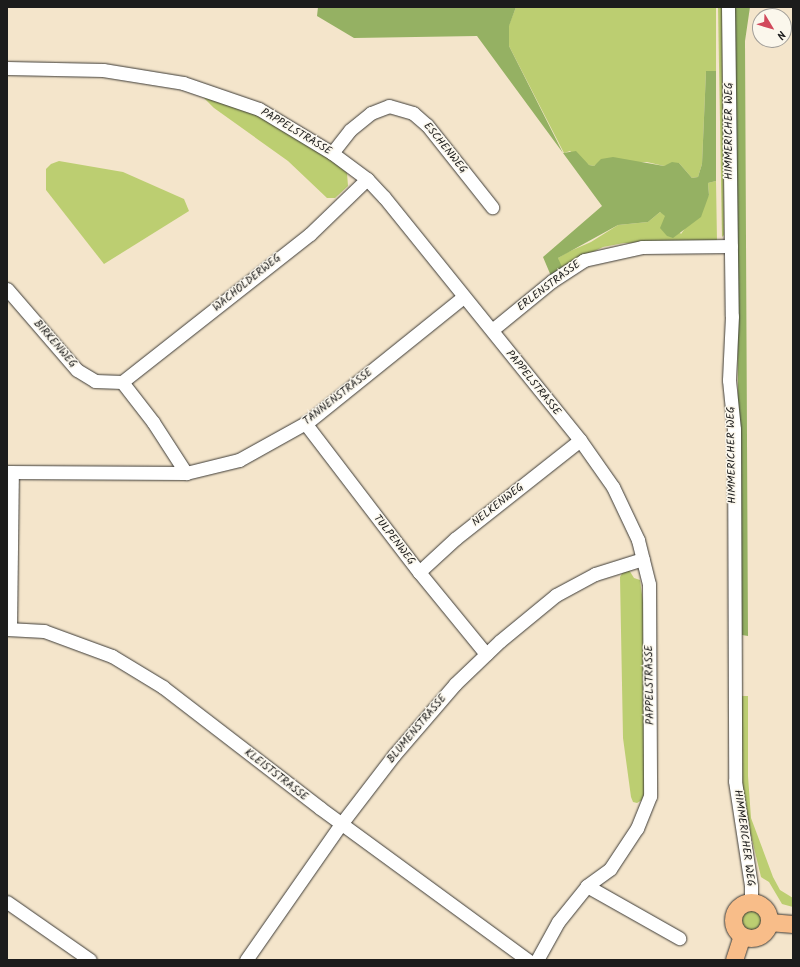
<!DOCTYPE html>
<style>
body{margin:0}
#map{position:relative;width:800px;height:967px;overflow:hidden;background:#f4e5cb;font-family:Kalam,sans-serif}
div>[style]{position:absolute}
.green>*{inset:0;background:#bcce71}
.round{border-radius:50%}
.forest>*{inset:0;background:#95b163}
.roads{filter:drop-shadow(0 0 1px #3c3a36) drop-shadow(0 0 1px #3c3a36)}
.minor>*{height:13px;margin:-6.5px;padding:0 6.5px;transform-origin:6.5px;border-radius:6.5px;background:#fff}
.major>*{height:17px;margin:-8.5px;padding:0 8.5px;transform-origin:8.5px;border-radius:8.5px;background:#f8bd89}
.major>.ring{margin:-8.5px;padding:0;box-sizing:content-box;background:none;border:17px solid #f8bd89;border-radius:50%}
span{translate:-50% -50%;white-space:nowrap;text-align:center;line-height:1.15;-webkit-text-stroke:3px #fbf7ec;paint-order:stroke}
.street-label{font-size:11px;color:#1c1c1c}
.frame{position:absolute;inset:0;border:8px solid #1c1c1c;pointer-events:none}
.north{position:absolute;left:752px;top:8px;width:40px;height:40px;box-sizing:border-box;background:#fbf7ec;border:1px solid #a29f99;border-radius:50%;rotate:128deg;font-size:11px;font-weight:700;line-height:16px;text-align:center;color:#1c1c1c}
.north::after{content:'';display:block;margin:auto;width:14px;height:18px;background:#d1495b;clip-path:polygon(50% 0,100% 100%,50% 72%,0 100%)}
</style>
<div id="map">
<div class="green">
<div style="clip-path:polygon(516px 7px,716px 7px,716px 71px,706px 71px,702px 164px,698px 177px,692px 178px,679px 163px,664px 166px,647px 162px,598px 163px,594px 166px,589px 165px,570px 151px,564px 153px,509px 46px,509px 25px)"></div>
<div style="clip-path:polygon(718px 7px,722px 7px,724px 235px,722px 237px)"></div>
<div style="clip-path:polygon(203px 97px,251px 111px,310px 143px,347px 173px,348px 186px,335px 198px,327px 198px,288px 161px,214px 108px)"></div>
<div style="clip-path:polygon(59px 161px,123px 172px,184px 199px,189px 211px,104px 264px,46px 190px,46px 169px,51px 164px)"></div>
<div style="clip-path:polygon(716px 181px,717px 242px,624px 243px,603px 247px,562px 267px,559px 263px,558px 258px,568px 252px,591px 242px,618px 225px,648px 222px,660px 212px,664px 214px,681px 234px,709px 195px,708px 183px)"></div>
<div style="clip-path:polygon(624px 570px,629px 570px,634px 578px,640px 580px,643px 602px,645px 791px,642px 800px,637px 803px,633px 802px,631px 797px,623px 738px,620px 577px)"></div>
<div style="clip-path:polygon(742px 696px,748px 696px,748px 776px,751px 818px,773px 877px,780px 890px,793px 898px,793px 907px,782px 904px,769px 882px,761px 877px,750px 831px,746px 822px,741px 786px)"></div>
<div class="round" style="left:741px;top:909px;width:22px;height:22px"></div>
</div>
<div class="forest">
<div style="clip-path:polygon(318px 7px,516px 7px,509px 26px,509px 46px,563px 153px,576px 151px,589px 165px,594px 166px,601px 159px,613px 157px,664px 166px,672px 162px,679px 163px,692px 178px,698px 177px,702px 164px,706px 71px,716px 71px,716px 181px,708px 183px,709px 195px,701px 217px,673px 238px,667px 236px,660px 228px,665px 216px,660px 212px,648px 222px,618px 225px,558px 258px,562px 267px,551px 276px,543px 257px,602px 206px,477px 36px,354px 38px,317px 16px)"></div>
<div style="clip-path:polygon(735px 7px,750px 7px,745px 41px,748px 636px,742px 635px,739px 528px)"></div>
</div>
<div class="roads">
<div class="minor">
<div style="left:728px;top:7px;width:309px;rotate:89.3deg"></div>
<div style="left:732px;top:316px;width:64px;rotate:92.7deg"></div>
<div style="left:729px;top:380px;width:49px;rotate:84.2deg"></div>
<div style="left:734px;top:429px;width:352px;rotate:89.8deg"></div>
<div style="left:735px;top:781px;width:106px;rotate:81.3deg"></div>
<div style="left:751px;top:886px;width:16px;rotate:90deg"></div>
<div style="left:7px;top:68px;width:96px;rotate:1.2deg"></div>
<div style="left:103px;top:70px;width:81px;rotate:9.2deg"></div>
<div style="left:183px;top:83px;width:80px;rotate:18.9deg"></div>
<div style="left:259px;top:109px;width:85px;rotate:31.1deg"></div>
<div style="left:332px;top:153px;width:44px;rotate:36.6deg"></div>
<div style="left:367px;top:179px;width:25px;rotate:47deg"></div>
<div style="left:384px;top:197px;width:312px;rotate:51.1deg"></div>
<div style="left:580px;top:440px;width:57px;rotate:54.9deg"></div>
<div style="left:613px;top:487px;width:59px;rotate:64.7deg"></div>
<div style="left:638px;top:540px;width:45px;rotate:76deg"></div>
<div style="left:649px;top:584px;width:212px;rotate:89.7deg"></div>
<div style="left:650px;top:796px;width:35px;rotate:112deg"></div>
<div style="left:637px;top:828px;width:49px;rotate:123.4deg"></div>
<div style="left:610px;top:869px;width:29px;rotate:144deg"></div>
<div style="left:587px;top:886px;width:46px;rotate:128.9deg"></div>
<div style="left:558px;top:922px;width:43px;rotate:118.9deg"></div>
<div style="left:332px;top:153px;width:29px;rotate:-52deg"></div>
<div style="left:350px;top:130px;width:27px;rotate:-39deg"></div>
<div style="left:371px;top:113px;width:19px;rotate:-21deg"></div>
<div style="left:389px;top:106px;width:25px;rotate:16deg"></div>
<div style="left:413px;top:113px;width:18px;rotate:41deg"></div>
<div style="left:427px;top:125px;width:105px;rotate:51.6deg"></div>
<div style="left:7px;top:289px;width:107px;rotate:49.2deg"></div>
<div style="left:77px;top:370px;width:21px;rotate:31deg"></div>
<div style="left:95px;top:381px;width:27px;rotate:2deg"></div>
<div style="left:122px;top:382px;width:51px;rotate:52.2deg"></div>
<div style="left:153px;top:422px;width:61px;rotate:57.1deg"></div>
<div style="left:492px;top:330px;width:77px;rotate:-39.2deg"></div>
<div style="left:552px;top:281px;width:38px;rotate:-33deg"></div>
<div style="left:584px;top:260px;width:59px;rotate:-12.6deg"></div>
<div style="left:642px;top:247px;width:89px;rotate:-0.6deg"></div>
<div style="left:122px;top:382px;width:239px;rotate:-38.2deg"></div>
<div style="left:310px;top:234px;width:79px;rotate:-44deg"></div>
<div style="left:305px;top:423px;width:188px;rotate:52.6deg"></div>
<div style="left:419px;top:572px;width:106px;rotate:50.7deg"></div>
<div style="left:7px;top:472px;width:179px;rotate:0.3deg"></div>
<div style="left:186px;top:473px;width:55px;rotate:-13.8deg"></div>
<div style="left:239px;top:460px;width:80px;rotate:-29.1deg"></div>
<div style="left:309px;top:421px;width:198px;rotate:-38.8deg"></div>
<div style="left:419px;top:572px;width:50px;rotate:-42.6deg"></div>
<div style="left:456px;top:538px;width:158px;rotate:-38.3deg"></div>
<div style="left:7px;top:629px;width:37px;rotate:3deg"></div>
<div style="left:44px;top:631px;width:72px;rotate:20.2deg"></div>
<div style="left:112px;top:656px;width:60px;rotate:31.3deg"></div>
<div style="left:163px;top:687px;width:198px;rotate:37.6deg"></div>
<div style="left:320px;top:808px;width:258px;rotate:36.2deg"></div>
<div style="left:10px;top:629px;width:157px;rotate:-89.3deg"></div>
<div style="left:587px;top:886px;width:106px;rotate:29.5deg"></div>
<div style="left:7px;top:902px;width:101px;rotate:34.9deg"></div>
<div style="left:246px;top:960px;width:166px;rotate:-55.1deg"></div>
<div style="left:341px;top:824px;width:87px;rotate:-52.5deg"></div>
<div style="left:394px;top:755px;width:94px;rotate:-49.3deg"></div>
<div style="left:455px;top:684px;width:62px;rotate:-43.7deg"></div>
<div style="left:500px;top:641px;width:72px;rotate:-39.4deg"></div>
<div style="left:556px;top:595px;width:44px;rotate:-28.3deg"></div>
<div style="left:595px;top:574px;width:50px;rotate:-17.4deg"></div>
</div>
<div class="major">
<div class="ring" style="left:733px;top:902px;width:19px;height:19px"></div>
<div style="left:769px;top:922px;width:24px;rotate:5deg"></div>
<div style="left:734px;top:960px;width:25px;rotate:-72deg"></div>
</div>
</div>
<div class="street-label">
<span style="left:729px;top:131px;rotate:-90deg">HIMMERICHER WEG</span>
<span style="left:296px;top:132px;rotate:31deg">PAPPELSTRASSE</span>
<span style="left:445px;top:148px;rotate:51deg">ESCHENWEG</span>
<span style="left:247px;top:283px;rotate:-39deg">WACHOLDERWEG</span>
<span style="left:549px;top:286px;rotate:-37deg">ERLENSTRASSE</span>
<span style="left:55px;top:344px;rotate:49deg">BIRKENWEG</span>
<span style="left:533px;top:383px;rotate:51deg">PAPPELSTRASSE</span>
<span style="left:338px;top:397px;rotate:-38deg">TANNENSTRASSE</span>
<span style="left:732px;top:455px;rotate:-91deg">HIMMERICHER WEG</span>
<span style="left:498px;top:505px;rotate:-38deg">NELKENWEG</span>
<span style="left:394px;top:540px;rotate:52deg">TULPENWEG</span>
<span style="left:650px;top:685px;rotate:-91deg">PAPPELSTRASSE</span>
<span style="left:417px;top:729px;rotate:-50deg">BLUMENSTRASSE</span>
<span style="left:276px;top:775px;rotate:38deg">KLEISTSTRASSE</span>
<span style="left:744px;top:838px;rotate:82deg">HIMMERICHER WEG</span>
</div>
<div class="frame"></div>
<div class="north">N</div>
</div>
